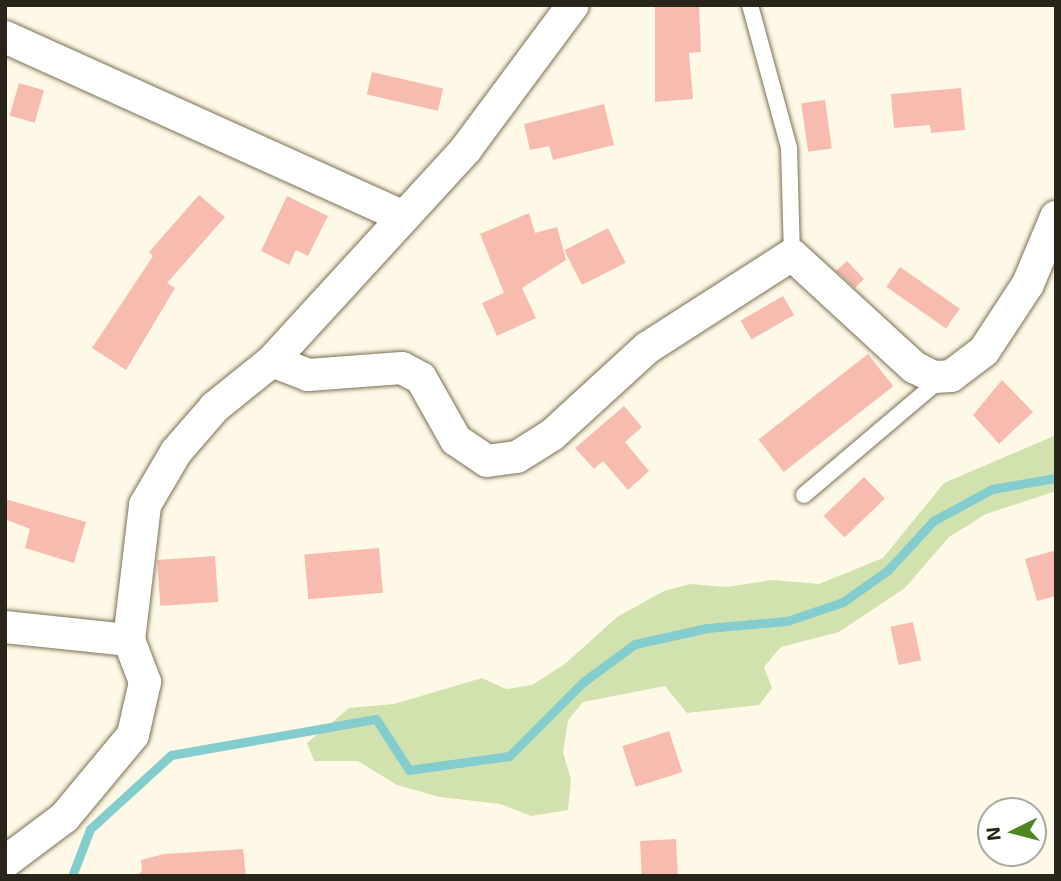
<!DOCTYPE html>
<style>
body{margin:0}
#map{position:relative;width:1061px;height:881px;overflow:hidden;background:#fef9e6;font-family:"Exo 2",sans-serif}
div>[style]{position:absolute}
.green>*{inset:0;background:#d1e2af}
.stream>*{height:9px;margin:-4.5px;padding:0 4.5px;transform-origin:4.5px;border-radius:4.5px;background:#84cdcf}
.building>*{inset:0;background:#f8bbb0;transform-origin:0 0}
.roads{filter:drop-shadow(0 0 2px #797055) drop-shadow(0 0 2px #797055)}
.lane>*{height:16px;margin:-8px;padding:0 8px;transform-origin:8px;border-radius:8px;background:#fff}
.street>*{height:32px;margin:-16px;padding:0 16px;transform-origin:16px;border-radius:16px;background:#fff}
span{translate:-50% -50%;white-space:nowrap;text-align:center;line-height:1.15;-webkit-text-stroke:5px #fff;paint-order:stroke}
.frame{position:absolute;inset:0;border:7px solid #29251a;pointer-events:none}
.north{position:absolute;left:977px;top:797px;width:70px;height:70px;box-sizing:border-box;background:#fff;border:2px solid #a9a8a3;border-radius:50%;rotate:264deg;font-size:19px;font-weight:700;line-height:28px;text-align:center;color:#29251a}
.north::after{content:'';display:block;margin:auto;width:24px;height:32px;background:#508620;clip-path:polygon(50% 0,100% 100%,50% 72%,0 100%)}
</style>
<div id="map">
<div class="green">
<div style="clip-path:polygon(1056px 435px,1056px 491px,986px 514px,949px 537px,905px 588px,839px 632px,781px 647px,764px 667px,772px 688px,759px 705px,687px 713px,665px 686px,583px 702px,568px 720px,563px 752px,571px 780px,568px 810px,531px 816px,500px 804px,440px 797px,397px 785px,358px 761px,314px 761px,307px 743px,349px 708px,394px 704px,482px 678px,506px 689px,532px 685px,565px 664px,617px 617px,664px 591px,690px 584px,727px 587px,772px 580px,819px 584px,883px 558px,944px 483px)"></div>
</div>
<div class="stream">
<div style="left:72px;top:876px;width:50px;rotate:-69deg"></div>
<div style="left:90px;top:829px;width:110px;rotate:-42.4deg"></div>
<div style="left:171px;top:755px;width:208px;rotate:-10deg"></div>
<div style="left:376px;top:719px;width:61px;rotate:57.1deg"></div>
<div style="left:409px;top:770px;width:101px;rotate:-8deg"></div>
<div style="left:509px;top:756px;width:105px;rotate:-45deg"></div>
<div style="left:583px;top:682px;width:64px;rotate:-36.2deg"></div>
<div style="left:635px;top:644px;width:74px;rotate:-12.5deg"></div>
<div style="left:707px;top:628px;width:80px;rotate:-5deg"></div>
<div style="left:787px;top:621px;width:59px;rotate:-18.7deg"></div>
<div style="left:843px;top:602px;width:55px;rotate:-35.4deg"></div>
<div style="left:888px;top:570px;width:67px;rotate:-47.4deg"></div>
<div style="left:933px;top:521px;width:67px;rotate:-28.5deg"></div>
<div style="left:992px;top:489px;width:65px;rotate:-9.8deg"></div>
</div>
<div class="building">
<div style="clip-path:polygon(655px 5px,699px 5px,701px 52px,689px 53px,693px 99px,655px 102px)"></div>
<div style="left:372px;top:72px;width:73px;height:23px;rotate:13deg"></div>
<div style="left:19px;top:83px;width:26px;height:34px;rotate:16deg"></div>
<div style="clip-path:polygon(961px 88px,965px 130px,931px 133px,930px 125px,894px 128px,891px 94px)"></div>
<div style="left:825px;top:100px;width:49px;height:24px;rotate:82deg"></div>
<div style="clip-path:polygon(604px 104px,614px 145px,553px 160px,549px 146px,530px 150px,524px 124px)"></div>
<div style="clip-path:polygon(199px 195px,225px 217px,167px 283px,175px 288px,126px 370px,92px 348px,153px 256px,149px 252px)"></div>
<div style="clip-path:polygon(287px 196px,328px 216px,308px 256px,296px 250px,289px 265px,261px 251px)"></div>
<div style="clip-path:polygon(529px 213px,535px 233px,557px 227px,566px 260px,522px 288px,536px 318px,497px 336px,482px 303px,504px 293px,480px 234px)"></div>
<div style="left:608px;top:228px;width:39px;height:49px;rotate:63deg"></div>
<div style="clip-path:polygon(847px 261px,864px 279px,855px 288px,836px 271px)"></div>
<div style="left:900px;top:267px;width:73px;height:24px;rotate:35deg"></div>
<div style="left:783px;top:296px;width:22px;height:49px;rotate:60deg"></div>
<div style="left:868px;top:354px;width:41px;height:139px;rotate:52deg"></div>
<div style="clip-path:polygon(1002px 380px,1033px 412px,999px 444px,973px 415px)"></div>
<div style="clip-path:polygon(624px 406px,642px 427px,625px 442px,649px 471px,628px 490px,603px 461px,594px 469px,575px 448px)"></div>
<div style="left:864px;top:477px;width:30px;height:56px;rotate:46deg"></div>
<div style="clip-path:polygon(5px 499px,86px 522px,74px 563px,25px 548px,30px 529px,5px 519px)"></div>
<div style="left:379px;top:548px;width:45px;height:75px;rotate:85deg"></div>
<div style="clip-path:polygon(1056px 550px,1056px 596px,1037px 601px,1025px 559px)"></div>
<div style="left:215px;top:556px;width:46px;height:58px;rotate:86deg"></div>
<div style="left:913px;top:622px;width:39px;height:23px;rotate:78deg"></div>
<div style="left:669px;top:731px;width:43px;height:49px;rotate:72deg"></div>
<div style="left:676px;top:839px;width:37px;height:36px;rotate:87deg"></div>
<div style="clip-path:polygon(243px 849px,246px 876px,136px 876px,142px 871px,141px 860px,164px 854px)"></div>
</div>
<div class="roads">
<div class="lane">
<div style="left:750px;top:5px;width:148px;rotate:74.7deg"></div>
<div style="left:789px;top:148px;width:107px;rotate:88.4deg"></div>
<div style="left:804px;top:495px;width:181px;rotate:-40.3deg"></div>
</div>
<div class="street">
<div style="left:5px;top:37px;width:437px;rotate:24.3deg"></div>
<div style="left:272px;top:361px;width:39px;rotate:21deg"></div>
<div style="left:308px;top:375px;width:94px;rotate:-4.3deg"></div>
<div style="left:402px;top:368px;width:21px;rotate:28deg"></div>
<div style="left:421px;top:378px;width:71px;rotate:60.6deg"></div>
<div style="left:456px;top:440px;width:37px;rotate:34deg"></div>
<div style="left:487px;top:461px;width:30px;rotate:-8deg"></div>
<div style="left:517px;top:457px;width:41px;rotate:-32.2deg"></div>
<div style="left:552px;top:435px;width:129px;rotate:-42.5deg"></div>
<div style="left:647px;top:348px;width:172px;rotate:-32.7deg"></div>
<div style="left:792px;top:255px;width:166px;rotate:42.6deg"></div>
<div style="left:914px;top:367px;width:22px;rotate:27deg"></div>
<div style="left:934px;top:377px;width:17px;rotate:-3deg"></div>
<div style="left:951px;top:376px;width:41px;rotate:-37.1deg"></div>
<div style="left:984px;top:351px;width:80px;rotate:-56.7deg"></div>
<div style="left:1028px;top:284px;width:73px;rotate:-67.3deg"></div>
<div style="left:5px;top:627px;width:125px;rotate:6deg"></div>
<div style="left:129px;top:640px;width:45px;rotate:69.1deg"></div>
<div style="left:145px;top:682px;width:54px;rotate:102.8deg"></div>
<div style="left:133px;top:735px;width:107px;rotate:129.7deg"></div>
<div style="left:65px;top:817px;width:75px;rotate:143.1deg"></div>
<div style="left:129px;top:640px;width:136px;rotate:-83.2deg"></div>
<div style="left:145px;top:505px;width:61px;rotate:-59.7deg"></div>
<div style="left:176px;top:452px;width:60px;rotate:-49.1deg"></div>
<div style="left:215px;top:407px;width:73px;rotate:-38.9deg"></div>
<div style="left:272px;top:361px;width:287px;rotate:-47.5deg"></div>
<div style="left:466px;top:149px;width:179px;rotate:-53.4deg"></div>
</div>
</div>
<div class="frame"></div>
<div class="north">N</div>
</div>
